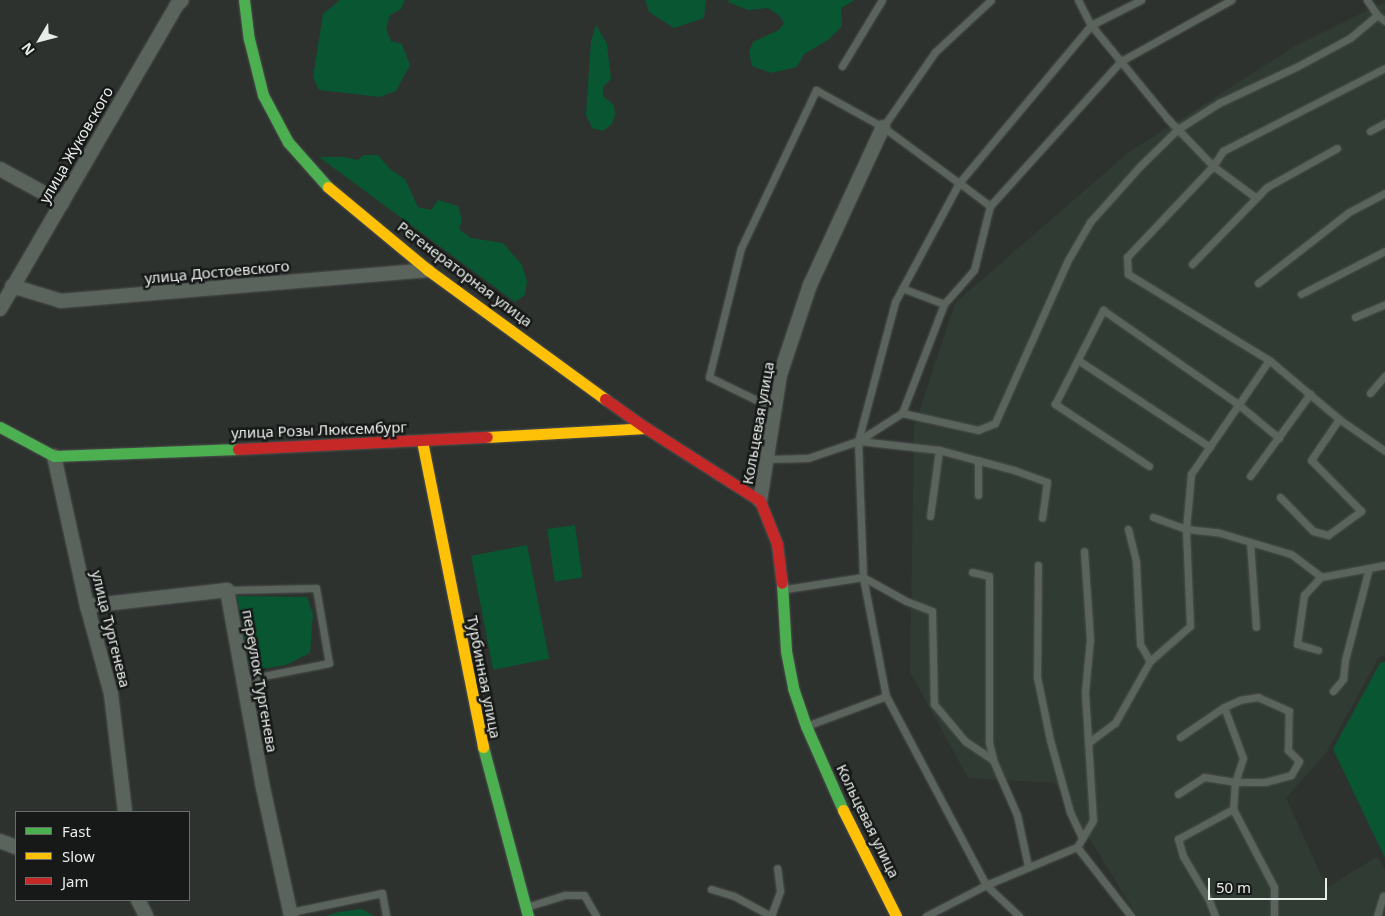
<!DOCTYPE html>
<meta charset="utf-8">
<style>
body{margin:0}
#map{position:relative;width:1385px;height:916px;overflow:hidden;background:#2d322f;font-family:"Noto Sans",sans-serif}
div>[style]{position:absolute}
.built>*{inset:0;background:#303b33}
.green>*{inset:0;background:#085632;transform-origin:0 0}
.roads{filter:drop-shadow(0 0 1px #4c4f4d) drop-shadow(0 0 1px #4c4f4d)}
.lane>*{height:7px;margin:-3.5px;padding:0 3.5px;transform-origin:3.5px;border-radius:3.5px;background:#5a635c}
.street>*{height:14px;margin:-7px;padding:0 7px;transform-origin:7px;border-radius:7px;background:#5a635c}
.fast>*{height:11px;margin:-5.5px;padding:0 5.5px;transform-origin:5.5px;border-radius:5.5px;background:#4caf50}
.slow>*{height:11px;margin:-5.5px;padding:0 5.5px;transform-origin:5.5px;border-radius:5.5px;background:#ffc107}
.jam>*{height:11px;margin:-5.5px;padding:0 5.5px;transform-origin:5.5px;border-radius:5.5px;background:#c62828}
span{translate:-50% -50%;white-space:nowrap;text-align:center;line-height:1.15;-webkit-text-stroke:5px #161917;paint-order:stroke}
.street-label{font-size:15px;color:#e8ece9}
.legend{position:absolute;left:15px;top:811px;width:175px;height:90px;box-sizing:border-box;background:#161917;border:1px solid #6a6d6b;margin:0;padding:6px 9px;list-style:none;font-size:15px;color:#e8ece9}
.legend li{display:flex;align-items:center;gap:10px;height:25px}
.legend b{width:25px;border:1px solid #6a6d6b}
.north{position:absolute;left:15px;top:15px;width:50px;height:50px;-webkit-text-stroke:4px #161917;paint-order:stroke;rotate:233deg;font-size:14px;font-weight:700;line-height:20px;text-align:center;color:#e8ece9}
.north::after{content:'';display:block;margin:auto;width:18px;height:22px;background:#e8ece9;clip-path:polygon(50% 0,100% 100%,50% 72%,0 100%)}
.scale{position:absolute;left:1208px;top:878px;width:119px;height:22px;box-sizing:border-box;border:2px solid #e8ece9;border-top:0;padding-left:6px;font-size:15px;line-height:18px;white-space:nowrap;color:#e8ece9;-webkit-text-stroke:4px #161917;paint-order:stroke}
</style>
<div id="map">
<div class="built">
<div style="clip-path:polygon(1385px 2px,1385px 655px,1379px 657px,1326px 753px,1286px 798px,1327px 888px,1378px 856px,1385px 870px,1385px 916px,1137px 916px,1055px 783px,968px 778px,910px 672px,914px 427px,955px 303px,1129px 152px,1295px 46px)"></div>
</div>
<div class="green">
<div style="clip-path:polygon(340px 0,405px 0,401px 9px,390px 15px,386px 29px,391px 41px,402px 44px,410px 65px,396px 91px,380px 97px,319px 90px,313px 77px,323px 14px)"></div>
<div style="clip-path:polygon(645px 0,706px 0,704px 18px,674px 28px,649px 12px)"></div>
<div style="clip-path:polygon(729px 0,855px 0,841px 8px,842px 26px,828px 40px,804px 54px,797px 67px,771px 73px,752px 66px,749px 52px,753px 42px,779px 30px,784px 23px,779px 15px,768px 8px,748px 10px,728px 2px)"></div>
<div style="clip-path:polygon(596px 25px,607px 44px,611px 79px,603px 87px,603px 96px,614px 105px,615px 116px,612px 124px,603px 131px,592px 128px,586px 115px,591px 41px)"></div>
<div style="clip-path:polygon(364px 155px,378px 155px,391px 170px,405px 179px,418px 207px,431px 210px,438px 200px,458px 206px,462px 221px,459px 229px,471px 238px,503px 243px,522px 265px,527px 281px,525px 295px,515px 302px,319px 157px,344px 157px,358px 160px)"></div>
<div style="left:575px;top:525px;width:53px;height:28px;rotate:82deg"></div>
<div style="left:527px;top:545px;width:116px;height:57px;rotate:79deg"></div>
<div style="clip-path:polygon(237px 596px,307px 597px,313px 614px,310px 653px,286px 665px,250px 671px)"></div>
<div style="clip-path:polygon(1385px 662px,1385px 858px,1333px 749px,1380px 663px)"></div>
<div style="clip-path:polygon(362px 909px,374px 916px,326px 916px,339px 912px)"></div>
</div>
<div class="roads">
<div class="lane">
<div style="left:1078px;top:0;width:28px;rotate:63deg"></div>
<div style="left:1091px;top:25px;width:120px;rotate:50.7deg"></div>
<div style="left:1167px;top:118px;width:66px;rotate:46.2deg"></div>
<div style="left:1213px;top:166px;width:52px;rotate:36.4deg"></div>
<div style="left:1367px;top:0;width:18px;rotate:56deg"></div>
<div style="left:1377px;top:15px;width:10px;rotate:37deg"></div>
<div style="left:842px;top:66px;width:77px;rotate:-58.8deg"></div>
<div style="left:1385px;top:68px;width:182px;rotate:152.9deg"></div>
<div style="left:1223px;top:151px;width:18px;rotate:124deg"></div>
<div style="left:1213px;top:166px;width:125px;rotate:133.4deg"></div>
<div style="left:1127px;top:257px;width:17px;rotate:87deg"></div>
<div style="left:1128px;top:274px;width:165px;rotate:31.4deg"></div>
<div style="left:1269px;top:360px;width:92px;rotate:40.1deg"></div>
<div style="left:1339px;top:419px;width:56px;rotate:34.8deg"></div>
<div style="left:883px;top:127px;width:91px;rotate:-55.3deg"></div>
<div style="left:935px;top:52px;width:76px;rotate:-42.9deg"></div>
<div style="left:1370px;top:131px;width:17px;rotate:-28deg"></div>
<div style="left:990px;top:206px;width:39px;rotate:-143deg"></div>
<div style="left:959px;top:183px;width:135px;rotate:118.3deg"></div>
<div style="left:895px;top:302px;width:144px;rotate:104.9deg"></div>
<div style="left:858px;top:441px;width:136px;rotate:87.9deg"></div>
<div style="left:863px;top:577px;width:121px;rotate:79.1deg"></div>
<div style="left:886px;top:696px;width:214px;rotate:62.1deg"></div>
<div style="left:986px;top:885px;width:45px;rotate:43.2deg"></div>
<div style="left:1192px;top:264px;width:107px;rotate:-45.8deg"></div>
<div style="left:1267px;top:187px;width:80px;rotate:-29.1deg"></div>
<div style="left:1258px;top:283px;width:115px;rotate:-38deg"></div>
<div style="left:1349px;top:212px;width:41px;rotate:-27.8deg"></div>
<div style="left:902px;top:288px;width:45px;rotate:20.9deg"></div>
<div style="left:1301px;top:294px;width:94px;rotate:-27.1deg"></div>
<div style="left:1355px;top:317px;width:33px;rotate:-23deg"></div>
<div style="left:1078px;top:360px;width:158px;rotate:33.4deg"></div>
<div style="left:1370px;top:393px;width:23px;rotate:-49deg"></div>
<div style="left:775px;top:409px;width:73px;rotate:-154.1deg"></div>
<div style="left:709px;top:377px;width:133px;rotate:-76.1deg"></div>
<div style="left:741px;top:248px;width:175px;rotate:-64.6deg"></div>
<div style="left:816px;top:90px;width:77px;rotate:28.9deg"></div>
<div style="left:883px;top:127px;width:94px;rotate:36.4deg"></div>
<div style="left:959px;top:183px;width:206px;rotate:-50.1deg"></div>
<div style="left:1091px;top:25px;width:56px;rotate:-26.6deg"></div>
<div style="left:902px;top:413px;width:78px;rotate:12.6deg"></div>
<div style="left:978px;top:430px;width:18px;rotate:-22deg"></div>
<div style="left:995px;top:423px;width:179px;rotate:-65.9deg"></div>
<div style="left:1068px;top:260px;width:44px;rotate:-59.9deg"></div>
<div style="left:1090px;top:222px;width:75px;rotate:-48.2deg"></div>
<div style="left:1140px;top:166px;width:53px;rotate:-44.2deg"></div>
<div style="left:1178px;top:129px;width:49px;rotate:-32.4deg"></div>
<div style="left:1219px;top:103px;width:87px;rotate:-25.1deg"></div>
<div style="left:1298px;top:66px;width:59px;rotate:-28.3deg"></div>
<div style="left:1350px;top:38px;width:35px;rotate:-40deg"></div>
<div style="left:859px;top:441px;width:81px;rotate:6.4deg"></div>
<div style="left:939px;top:450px;width:78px;rotate:14.9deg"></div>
<div style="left:1014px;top:470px;width:35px;rotate:20deg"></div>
<div style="left:1047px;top:482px;width:36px;rotate:98deg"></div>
<div style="left:768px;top:459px;width:40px;rotate:-1.4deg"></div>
<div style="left:808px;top:458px;width:53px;rotate:-18.8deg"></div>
<div style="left:858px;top:441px;width:52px;rotate:-32.5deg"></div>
<div style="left:902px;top:413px;width:117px;rotate:-68.9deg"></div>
<div style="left:944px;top:304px;width:45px;rotate:-48.6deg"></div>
<div style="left:974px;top:270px;width:66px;rotate:-76deg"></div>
<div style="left:990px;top:206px;width:195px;rotate:-47.9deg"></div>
<div style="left:1121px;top:61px;width:126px;rotate:-29deg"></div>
<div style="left:1149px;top:466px;width:113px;rotate:-146.6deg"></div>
<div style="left:1055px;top:404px;width:106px;rotate:-62.9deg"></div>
<div style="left:1103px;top:310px;width:166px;rotate:34.9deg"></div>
<div style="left:1239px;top:405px;width:52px;rotate:39.5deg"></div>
<div style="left:1250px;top:476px;width:102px;rotate:-53.8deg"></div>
<div style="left:978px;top:495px;width:35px;rotate:-90deg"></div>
<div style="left:1280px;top:497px;width:47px;rotate:45.9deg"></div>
<div style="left:1313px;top:531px;width:16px;rotate:15deg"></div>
<div style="left:1328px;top:535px;width:41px;rotate:-36deg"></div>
<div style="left:1361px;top:511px;width:71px;rotate:-134.4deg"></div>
<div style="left:1311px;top:460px;width:50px;rotate:-55.7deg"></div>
<div style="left:930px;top:516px;width:67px;rotate:-82.2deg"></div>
<div style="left:1153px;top:517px;width:35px;rotate:20deg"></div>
<div style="left:1186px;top:529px;width:31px;rotate:6deg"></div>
<div style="left:1217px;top:532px;width:77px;rotate:16.6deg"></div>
<div style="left:1291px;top:554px;width:38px;rotate:37deg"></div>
<div style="left:1321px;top:577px;width:65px;rotate:-10.6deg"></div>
<div style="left:1128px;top:529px;width:34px;rotate:76deg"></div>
<div style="left:1136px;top:562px;width:82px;rotate:87.2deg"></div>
<div style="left:1140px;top:644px;width:20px;rotate:60deg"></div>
<div style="left:1250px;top:542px;width:85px;rotate:86deg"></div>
<div style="left:1038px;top:565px;width:112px;rotate:90.5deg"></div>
<div style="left:1037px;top:677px;width:64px;rotate:78.3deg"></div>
<div style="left:1050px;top:740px;width:75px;rotate:74.5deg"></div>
<div style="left:1070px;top:812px;width:29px;rotate:65deg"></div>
<div style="left:972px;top:572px;width:17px;rotate:13deg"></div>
<div style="left:989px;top:576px;width:166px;rotate:90deg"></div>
<div style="left:989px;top:742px;width:18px;rotate:77deg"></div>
<div style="left:993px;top:760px;width:60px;rotate:66.4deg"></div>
<div style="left:1017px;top:815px;width:52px;rotate:77.8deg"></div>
<div style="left:786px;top:589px;width:78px;rotate:-8.9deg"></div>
<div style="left:863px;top:577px;width:49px;rotate:29.2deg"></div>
<div style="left:906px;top:601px;width:28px;rotate:21deg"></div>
<div style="left:932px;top:611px;width:93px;rotate:88.8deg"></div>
<div style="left:934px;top:704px;width:48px;rotate:50deg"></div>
<div style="left:965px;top:741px;width:34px;rotate:34deg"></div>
<div style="left:227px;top:590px;width:89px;rotate:-1.3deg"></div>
<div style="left:316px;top:588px;width:76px;rotate:80.2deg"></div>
<div style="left:329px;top:663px;width:88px;rotate:168.8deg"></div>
<div style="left:1318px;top:650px;width:22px;rotate:-164deg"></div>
<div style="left:1297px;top:644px;width:49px;rotate:-81.9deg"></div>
<div style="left:1304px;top:595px;width:25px;rotate:-47deg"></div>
<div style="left:1333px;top:691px;width:16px;rotate:-50deg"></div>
<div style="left:1343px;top:679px;width:19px;rotate:-84deg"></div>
<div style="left:1345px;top:660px;width:95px;rotate:-75.4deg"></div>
<div style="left:809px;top:725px;width:82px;rotate:-20.6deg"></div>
<div style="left:1180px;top:737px;width:53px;rotate:-34.3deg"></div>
<div style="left:1224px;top:707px;width:54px;rotate:69.6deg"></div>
<div style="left:1243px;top:758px;width:25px;rotate:108deg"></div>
<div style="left:1235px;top:782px;width:27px;rotate:94deg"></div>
<div style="left:1088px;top:743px;width:34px;rotate:-37deg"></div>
<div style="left:1115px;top:723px;width:71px;rotate:-60.6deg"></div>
<div style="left:1150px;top:661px;width:53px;rotate:-41.2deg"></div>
<div style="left:1190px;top:626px;width:97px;rotate:-92.4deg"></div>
<div style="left:1186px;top:529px;width:55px;rotate:-84.8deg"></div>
<div style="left:1191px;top:474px;width:138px;rotate:-55.6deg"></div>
<div style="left:1178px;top:794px;width:31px;rotate:-33deg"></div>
<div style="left:1204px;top:777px;width:31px;rotate:9deg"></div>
<div style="left:1235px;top:782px;width:30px"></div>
<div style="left:1265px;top:782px;width:27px;rotate:-15deg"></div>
<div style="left:1291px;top:775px;width:16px;rotate:-60deg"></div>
<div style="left:1299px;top:761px;width:16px;rotate:-135deg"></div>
<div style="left:1288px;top:750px;width:39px;rotate:-89deg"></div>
<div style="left:1289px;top:711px;width:34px;rotate:-156deg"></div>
<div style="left:1258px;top:697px;width:18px;rotate:171deg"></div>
<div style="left:1240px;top:700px;width:17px;rotate:156deg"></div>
<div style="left:1077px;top:847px;width:31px;rotate:-59deg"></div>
<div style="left:1093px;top:820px;width:128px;rotate:-93.6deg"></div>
<div style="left:1085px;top:692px;width:53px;rotate:-84.6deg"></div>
<div style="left:1090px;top:639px;width:88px;rotate:-93.9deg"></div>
<div style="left:711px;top:889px;width:24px;rotate:17deg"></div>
<div style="left:734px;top:896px;width:42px;rotate:28.4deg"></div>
<div style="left:526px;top:907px;width:41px;rotate:-17.1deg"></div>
<div style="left:565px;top:895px;width:19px"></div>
<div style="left:584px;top:895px;width:24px;rotate:60deg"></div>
<div style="left:291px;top:912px;width:93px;rotate:-11.8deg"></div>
<div style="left:382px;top:893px;width:23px;rotate:80deg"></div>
<div style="left:771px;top:916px;width:27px;rotate:-70deg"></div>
<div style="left:780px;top:891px;width:23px;rotate:-97deg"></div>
<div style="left:926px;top:916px;width:68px;rotate:-27.3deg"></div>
<div style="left:986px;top:885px;width:99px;rotate:-22.7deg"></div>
<div style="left:1077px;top:847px;width:88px;rotate:52deg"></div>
<div style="left:1215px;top:916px;width:17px;rotate:-111deg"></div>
<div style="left:1209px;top:900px;width:51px;rotate:-120.6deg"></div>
<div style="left:1183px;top:856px;width:18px;rotate:-106deg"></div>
<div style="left:1178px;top:839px;width:63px;rotate:-28.6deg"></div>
<div style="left:1233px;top:809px;width:88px;rotate:62.3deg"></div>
<div style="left:1274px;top:887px;width:29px;rotate:90deg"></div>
<div style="left:1377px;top:916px;width:21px;rotate:-73deg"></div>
</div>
<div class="street">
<div style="left:0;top:169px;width:71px;rotate:28.7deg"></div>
<div style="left:12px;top:286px;width:51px;rotate:17deg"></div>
<div style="left:61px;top:301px;width:368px;rotate:-4.8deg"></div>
<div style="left:0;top:309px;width:350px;rotate:-59.8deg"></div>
<div style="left:176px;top:6px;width:8px;rotate:-45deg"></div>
<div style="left:54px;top:456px;width:154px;rotate:77.6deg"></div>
<div style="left:87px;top:606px;width:91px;rotate:74.7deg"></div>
<div style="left:111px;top:694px;width:119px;rotate:83.2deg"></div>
<div style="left:760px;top:501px;width:128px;rotate:-81deg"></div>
<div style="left:780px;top:375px;width:95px;rotate:-71.6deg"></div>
<div style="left:810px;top:285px;width:174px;rotate:-65.2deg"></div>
<div style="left:87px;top:606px;width:141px;rotate:-6.5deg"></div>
<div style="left:227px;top:590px;width:196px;rotate:79.7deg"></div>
<div style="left:262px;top:783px;width:136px;rotate:77.7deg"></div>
<div style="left:0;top:841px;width:17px;rotate:21deg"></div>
<div style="left:138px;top:900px;width:18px;rotate:63deg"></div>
</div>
<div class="fast">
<div style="left:244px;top:0;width:39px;rotate:83deg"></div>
<div style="left:249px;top:39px;width:58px;rotate:76deg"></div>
<div style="left:263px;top:95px;width:53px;rotate:62deg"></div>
<div style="left:288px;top:142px;width:60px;rotate:48.4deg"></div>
<div style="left:0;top:427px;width:61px;rotate:28.2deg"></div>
<div style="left:54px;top:456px;width:184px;rotate:-2.2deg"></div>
<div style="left:782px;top:583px;width:68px;rotate:86.6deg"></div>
<div style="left:786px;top:651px;width:38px;rotate:79deg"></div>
<div style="left:793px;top:688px;width:40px;rotate:71.1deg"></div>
<div style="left:806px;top:726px;width:92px;rotate:66.2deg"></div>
<div style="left:483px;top:747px;width:175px;rotate:75.1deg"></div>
</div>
<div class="slow">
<div style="left:328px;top:187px;width:130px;rotate:39.7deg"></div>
<div style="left:428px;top:270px;width:219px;rotate:36.1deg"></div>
<div style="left:487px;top:437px;width:159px;rotate:-3.2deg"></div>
<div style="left:422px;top:441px;width:312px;rotate:78.7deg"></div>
<div style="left:843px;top:810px;width:119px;rotate:63.4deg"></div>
</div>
<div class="jam">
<div style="left:605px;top:399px;width:50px;rotate:35.3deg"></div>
<div style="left:646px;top:428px;width:135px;rotate:32.6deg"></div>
<div style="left:760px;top:501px;width:46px;rotate:68.4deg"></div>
<div style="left:777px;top:544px;width:39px;rotate:83deg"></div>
<div style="left:238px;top:449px;width:249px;rotate:-2.8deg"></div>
</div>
</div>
<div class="street-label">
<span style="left:76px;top:145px;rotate:-60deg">улица Жуковского</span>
<span style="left:217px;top:272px;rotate:-5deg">улица Достоевского</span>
<span style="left:465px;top:274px;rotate:37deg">Регенераторная улица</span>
<span style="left:758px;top:423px;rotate:-80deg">Кольцевая улица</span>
<span style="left:319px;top:430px;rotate:-2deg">улица Розы Люксембург</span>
<span style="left:111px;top:629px;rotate:76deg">улица Тургенева</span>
<span style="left:484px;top:677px;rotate:79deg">Турбинная улица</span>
<span style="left:260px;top:681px;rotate:80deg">переулок Тургенева</span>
<span style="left:868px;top:821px;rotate:64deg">Кольцевая улица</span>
</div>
<ul class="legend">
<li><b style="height:6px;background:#4caf50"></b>Fast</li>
<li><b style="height:6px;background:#ffc107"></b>Slow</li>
<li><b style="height:6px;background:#c62828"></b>Jam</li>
</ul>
<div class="north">N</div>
<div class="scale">50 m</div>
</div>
